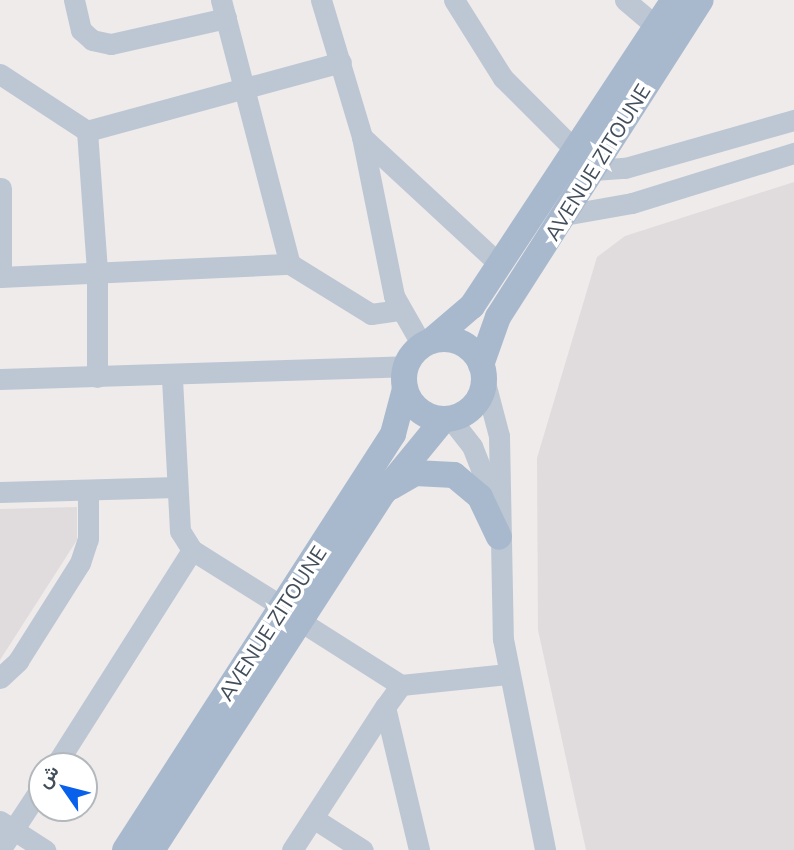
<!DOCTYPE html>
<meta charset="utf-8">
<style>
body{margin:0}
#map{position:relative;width:794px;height:850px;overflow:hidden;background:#efebeb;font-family:Mulish,Vazirmatn,sans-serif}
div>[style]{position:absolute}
.education>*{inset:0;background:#e0dcdd}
.minor>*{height:21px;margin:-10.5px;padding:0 10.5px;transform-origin:10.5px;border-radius:10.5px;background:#bdc7d3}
.major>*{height:26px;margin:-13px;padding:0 13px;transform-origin:13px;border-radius:13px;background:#a8b9ce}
.major>.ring{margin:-13px;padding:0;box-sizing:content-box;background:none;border:26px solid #a8b9ce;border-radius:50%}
span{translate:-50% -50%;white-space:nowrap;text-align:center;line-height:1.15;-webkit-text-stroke:7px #fff;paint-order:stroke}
.street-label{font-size:21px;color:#424e5a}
.north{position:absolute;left:28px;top:752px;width:70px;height:70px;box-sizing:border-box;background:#fff;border:2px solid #b3b8bd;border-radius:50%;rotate:305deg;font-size:19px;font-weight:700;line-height:28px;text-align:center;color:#424e5a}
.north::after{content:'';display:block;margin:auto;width:24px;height:32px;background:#0961eb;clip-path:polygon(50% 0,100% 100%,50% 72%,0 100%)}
</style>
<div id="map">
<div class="education">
<div style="clip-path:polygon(794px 182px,794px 850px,586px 850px,538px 630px,537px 458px,597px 257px,625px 236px)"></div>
<div style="clip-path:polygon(77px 507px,77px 540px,0 660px,0 509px)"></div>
</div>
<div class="minor">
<div style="left:74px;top:0;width:31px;rotate:77deg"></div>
<div style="left:81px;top:30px;width:15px;rotate:42deg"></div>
<div style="left:92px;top:40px;width:19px;rotate:12deg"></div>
<div style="left:111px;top:44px;width:118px;rotate:-12.7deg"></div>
<div style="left:221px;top:0;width:273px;rotate:75.4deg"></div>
<div style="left:321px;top:0;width:143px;rotate:73.3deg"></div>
<div style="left:362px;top:137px;width:162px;rotate:78.6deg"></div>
<div style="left:394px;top:296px;width:56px;rotate:60.3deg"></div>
<div style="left:454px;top:0;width:92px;rotate:57.9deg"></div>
<div style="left:503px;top:78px;width:103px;rotate:45deg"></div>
<div style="left:625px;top:0;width:42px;rotate:40.2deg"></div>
<div style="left:0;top:74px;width:104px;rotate:33.2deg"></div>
<div style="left:87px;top:131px;width:263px;rotate:-15.2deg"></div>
<div style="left:87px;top:131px;width:139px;rotate:85.9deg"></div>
<div style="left:97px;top:270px;width:107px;rotate:90deg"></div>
<div style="left:362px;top:137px;width:188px;rotate:42.8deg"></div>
<div style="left:593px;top:170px;width:32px;rotate:-4deg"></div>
<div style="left:625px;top:168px;width:176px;rotate:-15.9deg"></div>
<div style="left:1px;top:188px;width:89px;rotate:90deg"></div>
<div style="left:564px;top:215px;width:69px;rotate:-10deg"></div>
<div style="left:632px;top:203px;width:170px;rotate:-17.2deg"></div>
<div style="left:0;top:277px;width:290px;rotate:-2.6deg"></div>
<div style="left:290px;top:264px;width:95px;rotate:31.7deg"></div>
<div style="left:371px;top:314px;width:28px;rotate:-8deg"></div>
<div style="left:483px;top:375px;width:63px;rotate:75.3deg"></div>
<div style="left:499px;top:436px;width:203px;rotate:88.9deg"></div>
<div style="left:503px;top:639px;width:215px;rotate:78.7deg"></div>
<div style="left:0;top:379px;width:406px;rotate:-1.8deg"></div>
<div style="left:450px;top:418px;width:36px;rotate:52deg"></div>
<div style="left:472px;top:446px;width:60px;rotate:68.6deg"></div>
<div style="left:0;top:492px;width:177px;rotate:-1.6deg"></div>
<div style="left:192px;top:550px;width:107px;rotate:32.1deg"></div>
<div style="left:300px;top:621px;width:120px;rotate:32.4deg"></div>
<div style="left:401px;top:685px;width:107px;rotate:-5.9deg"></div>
<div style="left:0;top:678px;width:25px;rotate:-43deg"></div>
<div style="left:18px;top:661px;width:116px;rotate:-57.7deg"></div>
<div style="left:80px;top:563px;width:25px;rotate:-72deg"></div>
<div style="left:88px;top:539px;width:48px;rotate:-90deg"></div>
<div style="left:401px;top:685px;width:27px;rotate:126deg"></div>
<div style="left:385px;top:707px;width:147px;rotate:76.6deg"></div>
<div style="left:55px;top:766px;width:256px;rotate:-57.6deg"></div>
<div style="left:192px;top:550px;width:22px;rotate:-122deg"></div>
<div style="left:180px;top:531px;width:155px;rotate:-93deg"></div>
<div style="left:313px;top:818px;width:59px;rotate:32.6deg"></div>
<div style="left:0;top:821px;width:54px;rotate:32.8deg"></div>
<div style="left:0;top:850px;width:77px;rotate:-56.7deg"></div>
<div style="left:292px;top:850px;width:171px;rotate:-57deg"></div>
</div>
<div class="major">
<div class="ring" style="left:404px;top:339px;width:54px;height:54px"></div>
<div style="left:431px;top:341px;width:54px;rotate:-40.5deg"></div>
<div style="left:472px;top:306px;width:367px;rotate:-56.6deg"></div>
<div style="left:481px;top:365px;width:51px;rotate:-70.5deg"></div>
<div style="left:498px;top:317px;width:376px;rotate:-57.4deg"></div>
<div style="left:391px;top:487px;width:28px;rotate:-30deg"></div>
<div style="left:415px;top:473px;width:39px;rotate:3deg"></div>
<div style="left:454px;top:475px;width:34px;rotate:40deg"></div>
<div style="left:480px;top:497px;width:44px;rotate:64.6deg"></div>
<div style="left:125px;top:850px;width:495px;rotate:-57.2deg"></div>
<div style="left:393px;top:434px;width:47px;rotate:-75.1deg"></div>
<div style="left:152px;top:850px;width:427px;rotate:-57.1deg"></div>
<div style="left:384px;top:492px;width:94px;rotate:-50.6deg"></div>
</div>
<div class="street-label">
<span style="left:597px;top:162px;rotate:-58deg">AVENUE ZITOUNE</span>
<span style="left:272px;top:623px;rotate:-57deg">AVENUE ZITOUNE</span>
</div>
<div class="north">ش</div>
</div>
